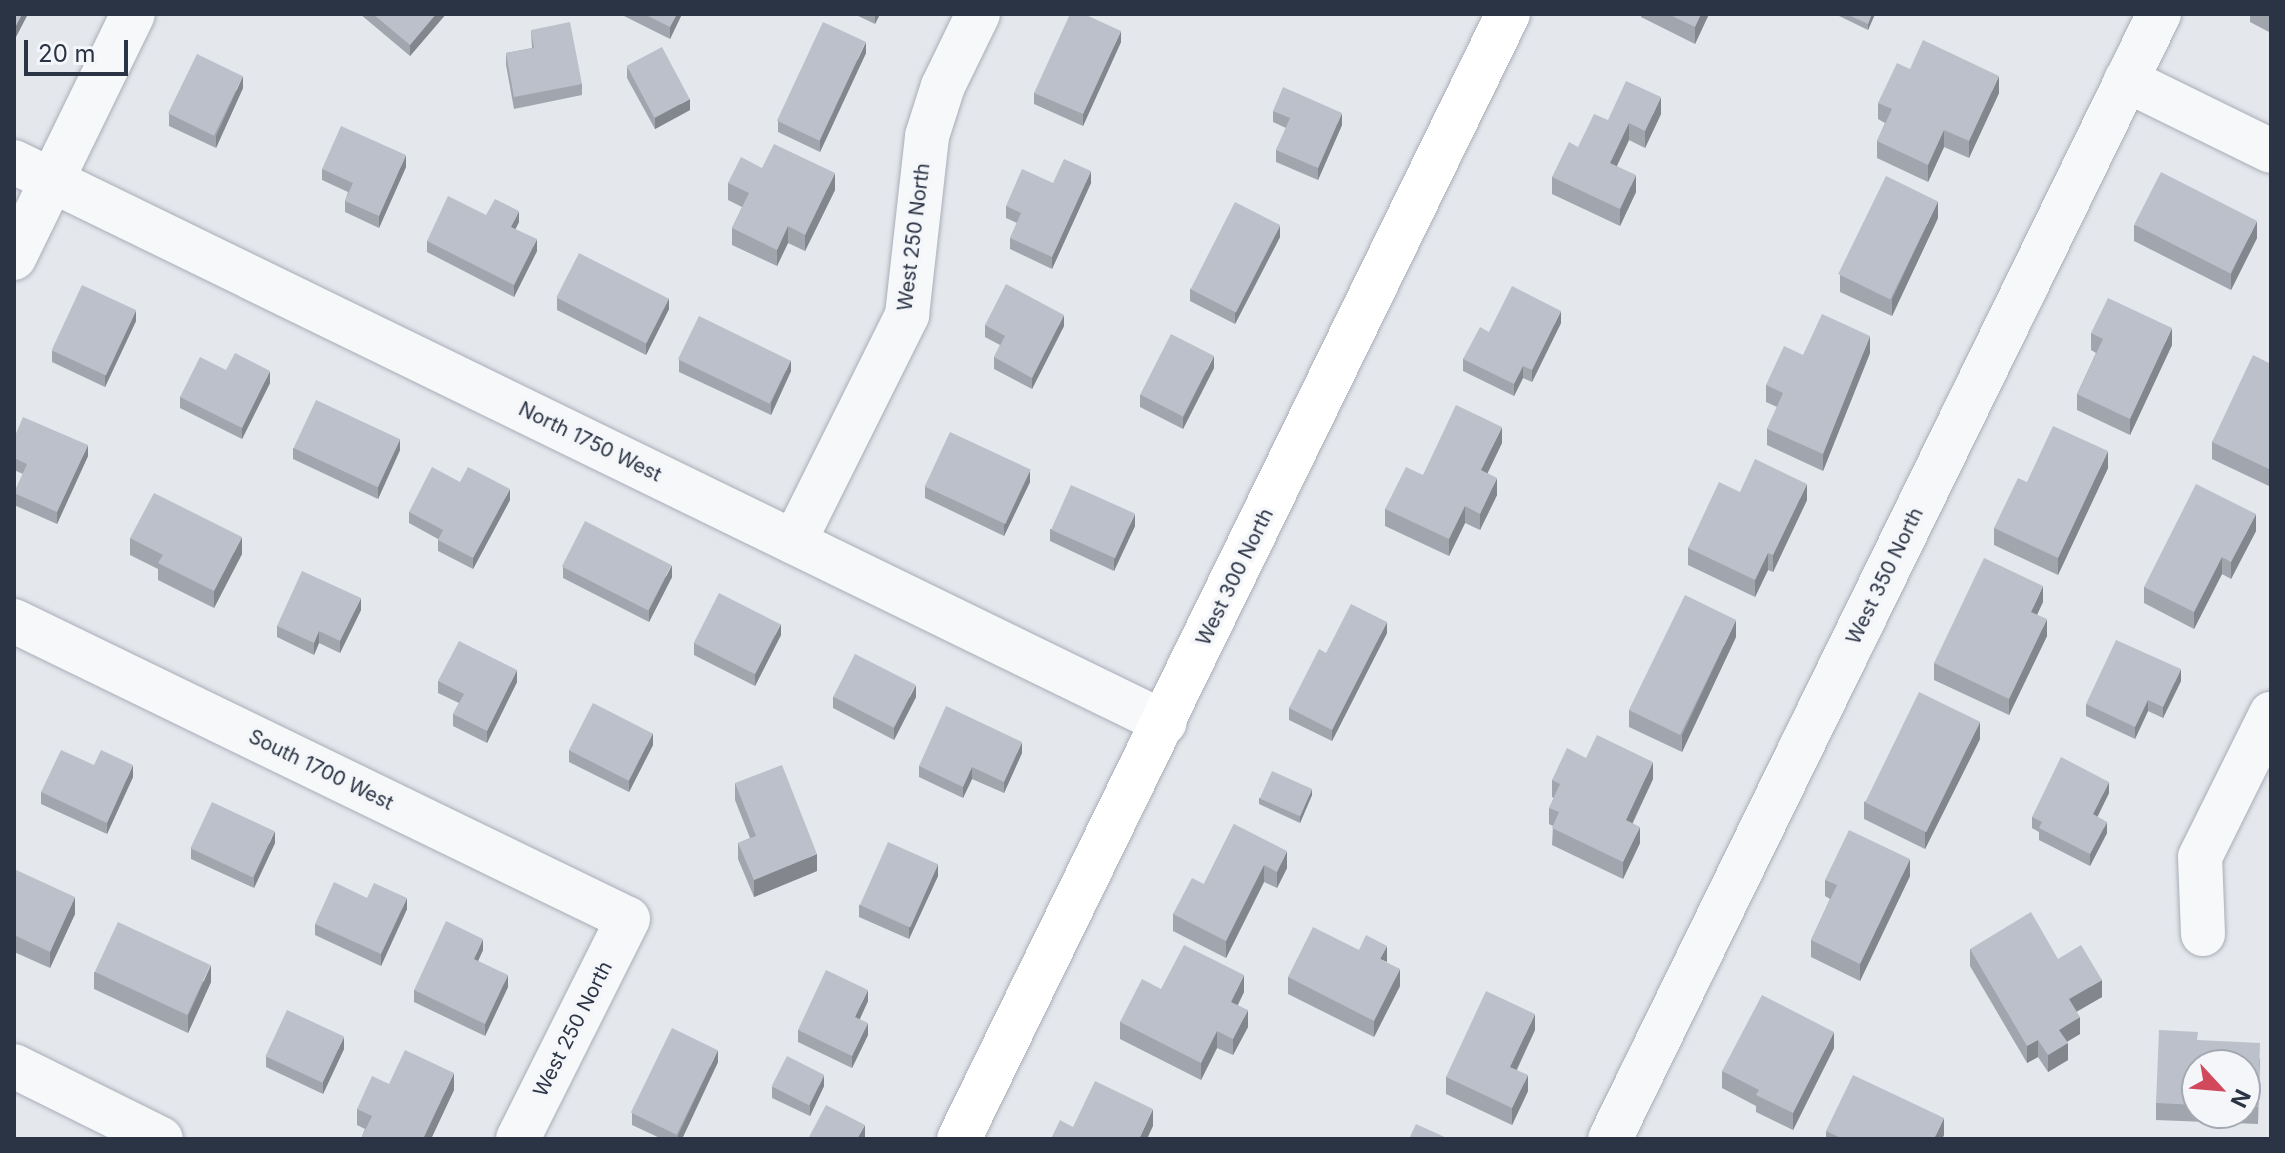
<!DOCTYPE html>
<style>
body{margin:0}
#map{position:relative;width:2285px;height:1153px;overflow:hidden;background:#e4e7ec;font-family:Inter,sans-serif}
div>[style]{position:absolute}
.roads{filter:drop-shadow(0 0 2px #a9aeb7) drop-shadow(0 0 2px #a9aeb7)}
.minor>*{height:44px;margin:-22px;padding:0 22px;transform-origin:22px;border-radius:22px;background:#f7f8fa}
.major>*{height:44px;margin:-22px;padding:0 22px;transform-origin:22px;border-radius:22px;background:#fff}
.wall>*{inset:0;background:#a1a5ae}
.shaded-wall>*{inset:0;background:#83868d}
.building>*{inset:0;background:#bbc0ca;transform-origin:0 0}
span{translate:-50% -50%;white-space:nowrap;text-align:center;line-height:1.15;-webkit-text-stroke:7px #f4f6f9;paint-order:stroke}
.street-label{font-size:20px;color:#2b3445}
.frame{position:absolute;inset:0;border:16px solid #2b3445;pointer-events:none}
.north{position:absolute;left:2181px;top:1049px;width:80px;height:80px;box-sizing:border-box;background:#f4f6f9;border:2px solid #a4a8b1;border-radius:50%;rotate:116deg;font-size:22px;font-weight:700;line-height:32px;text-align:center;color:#2b3445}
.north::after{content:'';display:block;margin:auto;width:28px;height:36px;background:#d1495b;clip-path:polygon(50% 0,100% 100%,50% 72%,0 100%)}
.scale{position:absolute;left:24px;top:40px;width:104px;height:36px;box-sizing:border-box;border:4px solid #2b3445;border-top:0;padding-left:10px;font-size:24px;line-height:28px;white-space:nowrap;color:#2b3445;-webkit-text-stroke:6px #f4f6f9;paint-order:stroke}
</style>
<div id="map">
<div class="roads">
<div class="minor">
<div style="left:2126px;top:80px;width:161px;rotate:26.1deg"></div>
<div style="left:14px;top:162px;width:1280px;rotate:25.98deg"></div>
<div style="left:14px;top:258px;width:271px;rotate:-64deg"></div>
<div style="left:794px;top:542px;width:254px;rotate:-63.5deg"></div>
<div style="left:907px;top:315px;width:180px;rotate:-83.6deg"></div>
<div style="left:927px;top:136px;width:52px;rotate:-72.3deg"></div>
<div style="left:943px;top:86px;width:80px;rotate:-64.1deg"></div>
<div style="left:14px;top:621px;width:682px;rotate:25.89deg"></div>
<div style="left:628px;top:919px;width:246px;rotate:116.6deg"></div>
<div style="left:2203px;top:934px;width:77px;rotate:-92.2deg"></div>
<div style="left:2200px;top:857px;width:160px;rotate:-63.6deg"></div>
<div style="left:14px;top:1066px;width:164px;rotate:26.4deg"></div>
<div style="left:1610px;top:1139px;width:1252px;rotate:-63.99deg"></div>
</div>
<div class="major">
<div style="left:959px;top:1139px;width:1252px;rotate:-63.99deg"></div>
</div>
</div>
<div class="wall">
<div style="clip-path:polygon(360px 14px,446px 14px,410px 56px)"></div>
<div style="clip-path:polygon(620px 14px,682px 14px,670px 39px)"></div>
<div style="clip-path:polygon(854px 14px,880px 14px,875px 24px)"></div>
<div style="clip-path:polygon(1641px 14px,1709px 14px,1695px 44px,1641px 17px)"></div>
<div style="clip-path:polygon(1835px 14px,1875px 14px,1868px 30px)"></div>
<div style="clip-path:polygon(2250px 14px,2271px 14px,2271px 33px,2250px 22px)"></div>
<div style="clip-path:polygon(531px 30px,582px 84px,582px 95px,514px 109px,506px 65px,506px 53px,532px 48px)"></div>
<div style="clip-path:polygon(1121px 42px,1083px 126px,1034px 104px,1034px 93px)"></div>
<div style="clip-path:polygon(866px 53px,820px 152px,778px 132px,778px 121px)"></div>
<div style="clip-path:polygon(627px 67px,690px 110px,655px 129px,627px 78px)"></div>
<div style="clip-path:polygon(1910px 69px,1999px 93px,1969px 158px,1944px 147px,1928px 182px,1877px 158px,1877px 141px,1885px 123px,1878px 119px,1878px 103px)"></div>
<div style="clip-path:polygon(243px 88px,216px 148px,169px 126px,169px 114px)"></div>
<div style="clip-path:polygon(1273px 111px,1342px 125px,1318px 180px,1276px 162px,1276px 150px,1286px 128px,1273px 122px)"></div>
<div style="clip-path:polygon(1661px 114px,1645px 148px,1629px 140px,1617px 166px,1636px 192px,1620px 226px,1552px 194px,1552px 177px,1608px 120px)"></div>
<div style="clip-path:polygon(406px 167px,379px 228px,345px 212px,345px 201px,348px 192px,322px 180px,322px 169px)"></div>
<div style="clip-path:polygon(762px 168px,835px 190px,805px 251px,788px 243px,777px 266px,732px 245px,732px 228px,742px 207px,728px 200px,728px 183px)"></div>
<div style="clip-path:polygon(1053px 183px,1091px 183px,1052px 269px,1010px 249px,1010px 238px,1017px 223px,1006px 218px,1006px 206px)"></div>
<div style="clip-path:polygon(486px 215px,519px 222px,515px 229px,537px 251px,514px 297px,427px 252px,427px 241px)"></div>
<div style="clip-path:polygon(1938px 218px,1892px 316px,1840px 292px,1840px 275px)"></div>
<div style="clip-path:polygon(2134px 225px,2257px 238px,2231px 290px,2134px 241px)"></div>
<div style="clip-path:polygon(1280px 237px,1235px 324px,1190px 301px,1190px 289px)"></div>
<div style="clip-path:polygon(557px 298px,669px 309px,646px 355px,557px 310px)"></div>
<div style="clip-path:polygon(136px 321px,105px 387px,52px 362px,52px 351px)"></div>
<div style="clip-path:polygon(1561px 323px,1532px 382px,1523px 378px,1514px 396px,1463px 371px,1463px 359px,1489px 332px)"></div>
<div style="clip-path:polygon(985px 325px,1064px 326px,1032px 389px,994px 369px,994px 357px,1000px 345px,985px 337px)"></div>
<div style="clip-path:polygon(2091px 333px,2172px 345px,2130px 435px,2077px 410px,2077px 394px,2096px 353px,2091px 350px)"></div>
<div style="clip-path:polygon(1870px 353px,1823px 471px,1767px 445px,1767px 429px,1777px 407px,1766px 402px,1766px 385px,1803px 355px)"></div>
<div style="clip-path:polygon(679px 360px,791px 371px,771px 415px,679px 372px)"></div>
<div style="clip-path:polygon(2271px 364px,2271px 487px,2212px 459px,2212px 442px)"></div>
<div style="clip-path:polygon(1214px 368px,1183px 429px,1140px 407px,1140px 395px)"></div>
<div style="clip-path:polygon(226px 370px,270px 383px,242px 439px,180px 408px,180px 397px)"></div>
<div style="clip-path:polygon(14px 438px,88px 456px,57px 524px,14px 505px,14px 493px,23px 474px,14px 470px)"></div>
<div style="clip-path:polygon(1502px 443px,1487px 473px,1497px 495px,1480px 530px,1465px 523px,1449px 556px,1385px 526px,1385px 509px,1423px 475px)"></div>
<div style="clip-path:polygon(293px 448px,400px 450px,378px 499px,293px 459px)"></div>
<div style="clip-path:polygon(2108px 468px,2058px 575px,1994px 545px,1994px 528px,2027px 482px)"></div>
<div style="clip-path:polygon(460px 482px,510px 500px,473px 569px,438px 551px,438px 539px,409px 523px,409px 512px)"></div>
<div style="clip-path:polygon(1030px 482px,1004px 536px,925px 498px,925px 487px)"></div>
<div style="clip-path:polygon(1740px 492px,1807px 500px,1773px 572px,1768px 570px,1755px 597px,1688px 565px,1688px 548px)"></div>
<div style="clip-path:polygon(1135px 526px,1114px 571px,1050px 541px,1050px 529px)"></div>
<div style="clip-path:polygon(2256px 531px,2231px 579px,2222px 574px,2194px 629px,2144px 603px,2144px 587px)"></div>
<div style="clip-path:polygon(130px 538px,242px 554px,214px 608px,158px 580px,158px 569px,130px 555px)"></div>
<div style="clip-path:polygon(563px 567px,672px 577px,649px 622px,563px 578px)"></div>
<div style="clip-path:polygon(2043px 602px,2037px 614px,2047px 636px,2009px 715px,1934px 680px,1934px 663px)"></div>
<div style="clip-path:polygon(361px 610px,340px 653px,319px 643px,314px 655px,277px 637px,277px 626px)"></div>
<div style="clip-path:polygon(1387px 633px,1332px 741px,1289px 720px,1289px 708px,1326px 653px)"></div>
<div style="clip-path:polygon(781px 635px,755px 686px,694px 655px,694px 643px)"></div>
<div style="clip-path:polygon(1736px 637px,1682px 752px,1629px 727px,1629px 710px)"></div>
<div style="clip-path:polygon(438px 681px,517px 682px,487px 743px,453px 726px,453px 714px,459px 703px,438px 693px)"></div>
<div style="clip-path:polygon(2181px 681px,2163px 718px,2148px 711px,2135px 739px,2086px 716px,2086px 704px)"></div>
<div style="clip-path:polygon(833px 697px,916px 697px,894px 740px,833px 708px)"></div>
<div style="clip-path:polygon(1980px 739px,1925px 849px,1864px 819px,1864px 802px)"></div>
<div style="clip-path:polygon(653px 745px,629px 792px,569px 762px,569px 750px)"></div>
<div style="clip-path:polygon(1022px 753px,1004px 793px,972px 779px,963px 798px,919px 777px,919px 766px)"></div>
<div style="clip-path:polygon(1586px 758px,1653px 779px,1633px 823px,1640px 843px,1623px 879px,1552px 845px,1553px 826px,1549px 824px,1549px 808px,1554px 798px,1552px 797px,1552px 780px)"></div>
<div style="clip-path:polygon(133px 777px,107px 834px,41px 804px,41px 792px)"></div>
<div style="clip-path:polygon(735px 783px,817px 871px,754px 897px,738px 859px,738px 843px,750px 838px,735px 800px)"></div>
<div style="clip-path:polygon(2109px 793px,2097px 817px,2107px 833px,2090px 866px,2039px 840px,2039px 832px,2032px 828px,2032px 817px)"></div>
<div style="clip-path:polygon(1312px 795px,1300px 823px,1259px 804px,1259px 798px)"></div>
<div style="clip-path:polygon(1234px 824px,1287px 868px,1277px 888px,1264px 882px,1226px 958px,1173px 931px,1173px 914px,1204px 884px)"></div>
<div style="clip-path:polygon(275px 843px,254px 888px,191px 859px,191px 848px)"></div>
<div style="clip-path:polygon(14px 869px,75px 914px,50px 968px,14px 952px)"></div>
<div style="clip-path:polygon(938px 876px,909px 939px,859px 917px,859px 905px)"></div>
<div style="clip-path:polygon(1910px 876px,1860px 981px,1811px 957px,1811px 940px,1830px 899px,1825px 896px,1825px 880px)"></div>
<div style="clip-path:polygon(407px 909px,381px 966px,315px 935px,315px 924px)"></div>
<div style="clip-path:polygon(1970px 949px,2058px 959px,2102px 997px,2076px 1012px,2080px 1034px,2067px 1042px,2068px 1060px,2048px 1072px,2038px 1057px,2027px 1063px,1970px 966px)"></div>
<div style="clip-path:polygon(483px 950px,478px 961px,508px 987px,485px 1036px,414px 1002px,414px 990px)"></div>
<div style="clip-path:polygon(1359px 950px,1387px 963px,1400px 986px,1374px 1037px,1288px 994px,1288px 977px)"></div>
<div style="clip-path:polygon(94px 972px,211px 982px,188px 1033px,94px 989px)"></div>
<div style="clip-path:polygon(1161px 989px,1244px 992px,1238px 1005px,1248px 1027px,1233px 1055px,1217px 1048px,1201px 1080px,1120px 1039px,1120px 1022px)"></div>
<div style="clip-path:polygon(868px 1001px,860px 1019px,868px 1035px,852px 1068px,798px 1042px,798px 1030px)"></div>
<div style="clip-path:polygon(1535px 1030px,1517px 1070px,1528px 1091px,1512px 1125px,1446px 1094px,1446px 1077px)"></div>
<div style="clip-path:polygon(evenodd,2198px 1040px,2260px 1059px,2258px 1124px,2156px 1120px,2156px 1103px,2198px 1040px,2197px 1065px,2245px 1065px,2245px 1113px,2197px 1113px,2197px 1065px)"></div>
<div style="clip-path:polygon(1834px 1048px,1793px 1130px,1756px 1112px,1756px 1106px,1722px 1088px,1722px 1071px)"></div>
<div style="clip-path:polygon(344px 1049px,323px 1094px,266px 1067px,266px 1056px)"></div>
<div style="clip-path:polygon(718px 1062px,682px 1139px,662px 1139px,632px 1125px,632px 1113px)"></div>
<div style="clip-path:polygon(824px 1086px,810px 1116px,772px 1098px,772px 1087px)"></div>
<div style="clip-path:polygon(454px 1090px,431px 1139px,361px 1139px,365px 1129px,357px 1125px,357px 1109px)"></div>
<div style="clip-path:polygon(1826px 1131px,1944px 1135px,1942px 1139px,1826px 1139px)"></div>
</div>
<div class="shaded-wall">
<div style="clip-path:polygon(22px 14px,28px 14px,14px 41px,14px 29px)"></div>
<div style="clip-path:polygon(436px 14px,446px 14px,410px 56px,410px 45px)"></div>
<div style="clip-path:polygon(677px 14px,682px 14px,670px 39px,670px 27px)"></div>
<div style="clip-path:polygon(875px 14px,880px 14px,875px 24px)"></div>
<div style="clip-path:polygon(1701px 14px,1709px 14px,1695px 44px,1695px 27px)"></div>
<div style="clip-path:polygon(1872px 14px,1875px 14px,1868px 30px,1868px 24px)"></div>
<div style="clip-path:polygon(1121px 31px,1121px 42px,1083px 126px,1083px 114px)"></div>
<div style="clip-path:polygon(866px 42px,866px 53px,820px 152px,820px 140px)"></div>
<div style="clip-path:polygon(243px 76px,243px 88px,216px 148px,216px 136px)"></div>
<div style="clip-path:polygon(1999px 76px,1999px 93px,1969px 158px,1969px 141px)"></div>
<div style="clip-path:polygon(1661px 97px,1661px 114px,1645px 148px,1645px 131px)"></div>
<div style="clip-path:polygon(690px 99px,690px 110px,655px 129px,655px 118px)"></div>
<div style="clip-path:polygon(1342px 113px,1342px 125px,1318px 180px,1318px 168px)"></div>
<div style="clip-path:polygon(1629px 123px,1629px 140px,1610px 180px,1610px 163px)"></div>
<div style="clip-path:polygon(1944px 130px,1944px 147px,1928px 182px,1928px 165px)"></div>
<div style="clip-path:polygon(406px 155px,406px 167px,379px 228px,379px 216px)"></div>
<div style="clip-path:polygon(1091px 171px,1091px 183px,1052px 269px,1052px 257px)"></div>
<div style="clip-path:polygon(835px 173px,835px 190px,805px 251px,805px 235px)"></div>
<div style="clip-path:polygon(1636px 175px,1636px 192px,1620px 226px,1620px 209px)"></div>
<div style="clip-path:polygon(1938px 201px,1938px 218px,1892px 316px,1892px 299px)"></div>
<div style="clip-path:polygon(519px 211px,519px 222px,511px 238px,511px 227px)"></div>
<div style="clip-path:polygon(2257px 221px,2257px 238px,2231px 290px,2231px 274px)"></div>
<div style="clip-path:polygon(1280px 225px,1280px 237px,1235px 324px,1235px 312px)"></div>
<div style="clip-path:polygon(788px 226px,788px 243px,777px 266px,777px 250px)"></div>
<div style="clip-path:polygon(537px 239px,537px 251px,514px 297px,514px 285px)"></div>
<div style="clip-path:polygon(669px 298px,669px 309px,646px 355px,646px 343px)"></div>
<div style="clip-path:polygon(136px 310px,136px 321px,105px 387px,105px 375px)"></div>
<div style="clip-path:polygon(1561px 311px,1561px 323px,1532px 382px,1532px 370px)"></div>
<div style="clip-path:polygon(1064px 315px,1064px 326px,1032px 389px,1032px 378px)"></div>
<div style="clip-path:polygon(2172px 328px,2172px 345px,2130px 435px,2130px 419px)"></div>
<div style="clip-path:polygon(1870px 336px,1870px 353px,1823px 471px,1823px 454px)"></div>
<div style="clip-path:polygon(1214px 356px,1214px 368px,1183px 429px,1183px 418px)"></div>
<div style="clip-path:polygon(791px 360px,791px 371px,771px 415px,771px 403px)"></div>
<div style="clip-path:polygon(1523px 366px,1523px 378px,1514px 396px,1514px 384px)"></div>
<div style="clip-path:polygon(270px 371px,270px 383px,242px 439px,242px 428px)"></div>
<div style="clip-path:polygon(1502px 427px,1502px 443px,1481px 487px,1481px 470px)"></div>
<div style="clip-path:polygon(400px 439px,400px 450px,378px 499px,378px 487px)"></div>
<div style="clip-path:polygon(88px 445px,88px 456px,57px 524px,57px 512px)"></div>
<div style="clip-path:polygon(2108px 451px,2108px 468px,2058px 575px,2058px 558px)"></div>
<div style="clip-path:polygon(1030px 470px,1030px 482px,1004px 536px,1004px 525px)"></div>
<div style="clip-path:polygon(1497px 478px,1497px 495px,1480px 530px,1480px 514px)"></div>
<div style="clip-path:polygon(1807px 484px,1807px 500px,1773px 572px,1773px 555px)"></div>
<div style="clip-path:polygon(510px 489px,510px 500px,473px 569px,473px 558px)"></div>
<div style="clip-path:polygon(1465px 506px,1465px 523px,1449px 556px,1449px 539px)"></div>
<div style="clip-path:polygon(1135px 514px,1135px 526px,1114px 571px,1114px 559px)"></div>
<div style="clip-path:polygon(2256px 514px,2256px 531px,2231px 579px,2231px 562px)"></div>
<div style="clip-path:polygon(242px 537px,242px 554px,214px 608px,214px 591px)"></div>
<div style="clip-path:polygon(1768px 553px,1768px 570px,1755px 597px,1755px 580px)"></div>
<div style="clip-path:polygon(2222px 557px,2222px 574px,2194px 629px,2194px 612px)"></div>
<div style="clip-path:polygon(672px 565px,672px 577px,649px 622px,649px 610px)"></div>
<div style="clip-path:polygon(2043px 586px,2043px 602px,2031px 628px,2031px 612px)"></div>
<div style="clip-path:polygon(361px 598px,361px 610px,340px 653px,340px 641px)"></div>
<div style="clip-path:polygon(2047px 619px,2047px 636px,2009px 715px,2009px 699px)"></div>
<div style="clip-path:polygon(1736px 620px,1736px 637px,1682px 752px,1682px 735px)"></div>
<div style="clip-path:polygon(1387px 622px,1387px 633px,1332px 741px,1332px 730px)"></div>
<div style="clip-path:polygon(781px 624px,781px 635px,755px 686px,755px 674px)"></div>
<div style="clip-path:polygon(319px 631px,319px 643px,314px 655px,314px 643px)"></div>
<div style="clip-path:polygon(2181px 669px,2181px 681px,2163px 718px,2163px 707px)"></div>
<div style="clip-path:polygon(517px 670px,517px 682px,487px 743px,487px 731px)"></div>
<div style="clip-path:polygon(916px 685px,916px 697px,894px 740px,894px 728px)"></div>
<div style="clip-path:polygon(2148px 700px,2148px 711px,2135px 739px,2135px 727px)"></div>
<div style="clip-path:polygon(1980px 722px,1980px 739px,1925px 849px,1925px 833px)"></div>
<div style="clip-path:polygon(653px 733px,653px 745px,629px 792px,629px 781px)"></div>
<div style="clip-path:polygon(1022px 742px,1022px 753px,1004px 793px,1004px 782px)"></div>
<div style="clip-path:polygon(1653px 762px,1653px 779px,1626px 836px,1626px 820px)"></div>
<div style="clip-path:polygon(133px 765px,133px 777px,107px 834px,107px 823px)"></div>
<div style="clip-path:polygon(972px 767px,972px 779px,963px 798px,963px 787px)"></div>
<div style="clip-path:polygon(2109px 782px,2109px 793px,2093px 826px,2093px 814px)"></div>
<div style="clip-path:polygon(1312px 789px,1312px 795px,1300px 823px,1300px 817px)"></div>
<div style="clip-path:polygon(2107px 822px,2107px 833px,2090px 866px,2090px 854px)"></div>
<div style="clip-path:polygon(1640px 827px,1640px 843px,1623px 879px,1623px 862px)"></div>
<div style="clip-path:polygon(275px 831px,275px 843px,254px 888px,254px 877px)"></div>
<div style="clip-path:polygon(1287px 851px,1287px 868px,1277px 888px,1277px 872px)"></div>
<div style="clip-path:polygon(817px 854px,817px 871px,754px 897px,754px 880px)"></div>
<div style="clip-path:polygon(1910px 859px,1910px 876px,1860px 981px,1860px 964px)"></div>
<div style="clip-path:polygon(938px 864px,938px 876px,909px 939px,909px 927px)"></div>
<div style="clip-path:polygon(1264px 865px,1264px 882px,1226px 958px,1226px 941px)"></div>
<div style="clip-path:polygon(75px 897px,75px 914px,50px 968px,50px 952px)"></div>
<div style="clip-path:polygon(407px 898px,407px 909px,381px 966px,381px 954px)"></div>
<div style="clip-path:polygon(483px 939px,483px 950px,474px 970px,474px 959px)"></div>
<div style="clip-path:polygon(1387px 946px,1387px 962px,1380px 959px)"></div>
<div style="clip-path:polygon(211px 965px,211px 982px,188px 1033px,188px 1016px)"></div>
<div style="clip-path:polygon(1400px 969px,1400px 986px,1374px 1037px,1374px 1021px)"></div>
<div style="clip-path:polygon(508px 975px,508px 987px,485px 1036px,485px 1024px)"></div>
<div style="clip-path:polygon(1244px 975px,1244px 992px,1231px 1018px,1231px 1002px)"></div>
<div style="clip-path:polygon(2102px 980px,2102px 997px,2069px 1016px,2069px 999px)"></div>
<div style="clip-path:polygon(868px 990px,868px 1001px,855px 1029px,855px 1017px)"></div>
<div style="clip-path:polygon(1248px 1010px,1248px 1027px,1233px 1055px,1233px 1039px)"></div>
<div style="clip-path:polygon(1535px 1014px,1535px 1030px,1510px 1083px,1510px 1067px)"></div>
<div style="clip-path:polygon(2080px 1017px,2080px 1034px,2059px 1046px,2059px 1030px)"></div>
<div style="clip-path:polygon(868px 1023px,868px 1035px,852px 1068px,852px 1056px)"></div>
<div style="clip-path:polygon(1217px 1031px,1217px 1048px,1201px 1080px,1201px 1063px)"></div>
<div style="clip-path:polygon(1834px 1032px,1834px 1048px,1793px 1130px,1793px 1113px)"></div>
<div style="clip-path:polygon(344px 1037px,344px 1049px,323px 1094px,323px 1082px)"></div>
<div style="clip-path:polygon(2038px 1040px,2038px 1057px,2027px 1063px,2027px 1046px)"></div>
<div style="clip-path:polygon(2068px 1043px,2068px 1060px,2048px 1072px,2048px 1055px)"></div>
<div style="clip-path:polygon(718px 1050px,718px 1062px,682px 1139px,678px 1139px,678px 1135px)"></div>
<div style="clip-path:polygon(454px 1073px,454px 1090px,431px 1139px,423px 1139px)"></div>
<div style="clip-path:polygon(824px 1075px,824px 1086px,810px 1116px,810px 1105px)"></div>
<div style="clip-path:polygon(1528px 1075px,1528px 1091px,1512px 1125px,1512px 1108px)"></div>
<div style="clip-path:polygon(1153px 1109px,1153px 1126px,1147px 1139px,1139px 1139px)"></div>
<div style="clip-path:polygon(1944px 1118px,1944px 1135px,1942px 1139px,1934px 1139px)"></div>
<div style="clip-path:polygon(865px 1125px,865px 1137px,863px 1139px,857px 1139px)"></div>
</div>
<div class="building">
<div style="clip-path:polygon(14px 14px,22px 14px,14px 29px)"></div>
<div style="clip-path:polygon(373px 14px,436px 14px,410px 45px)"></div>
<div style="clip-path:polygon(644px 14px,677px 14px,670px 27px)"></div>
<div style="clip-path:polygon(1070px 14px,1084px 14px,1121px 31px,1083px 114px,1034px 93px)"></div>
<div style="clip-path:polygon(1668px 14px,1701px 14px,1695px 27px)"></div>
<div style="clip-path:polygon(1846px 14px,1872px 14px,1868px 24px)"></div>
<div style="clip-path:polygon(570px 22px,582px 84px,514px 97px,506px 53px,534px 48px,531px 30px)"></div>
<div style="left:823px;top:22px;width:47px;height:109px;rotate:25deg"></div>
<div style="clip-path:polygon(1923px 40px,1999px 76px,1969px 141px,1944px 130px,1928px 165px,1877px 141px,1892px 109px,1878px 103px,1897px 63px,1910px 69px)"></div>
<div style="left:662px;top:47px;width:59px;height:40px;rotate:62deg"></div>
<div style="left:197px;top:54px;width:51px;height:66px;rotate:26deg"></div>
<div style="clip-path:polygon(1626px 81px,1661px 97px,1645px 131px,1629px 123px,1610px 163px,1636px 175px,1620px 209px,1552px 177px,1569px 142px,1578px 147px,1594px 114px,1608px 120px)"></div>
<div style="clip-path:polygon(1283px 87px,1342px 113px,1318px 168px,1276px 150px,1290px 118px,1273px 111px)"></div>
<div style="clip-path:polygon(341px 126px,406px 155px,379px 216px,345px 201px,353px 183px,322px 169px)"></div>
<div style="clip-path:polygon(774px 144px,835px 173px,805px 235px,788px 226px,777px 250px,732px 228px,749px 193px,728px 183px,741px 157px,762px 168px)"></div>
<div style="clip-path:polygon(1064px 159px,1091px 171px,1052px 257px,1010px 238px,1021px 213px,1006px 206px,1022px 169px,1053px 183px)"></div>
<div style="left:2161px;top:172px;width:108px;height:59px;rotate:27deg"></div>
<div style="left:1886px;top:176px;width:58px;height:109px;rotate:26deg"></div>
<div style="clip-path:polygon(448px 196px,486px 215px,495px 199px,519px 211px,511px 227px,537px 239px,514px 285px,427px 241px)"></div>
<div style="left:1235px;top:202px;width:51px;height:98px;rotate:27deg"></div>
<div style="left:579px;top:253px;width:101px;height:50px;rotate:27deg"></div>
<div style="clip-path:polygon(1006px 284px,1064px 315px,1032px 378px,994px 357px,1005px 336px,985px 325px)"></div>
<div style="left:82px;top:285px;width:60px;height:72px;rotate:25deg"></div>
<div style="clip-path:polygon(1512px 286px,1561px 311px,1532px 370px,1523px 366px,1514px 384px,1463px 359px,1480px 327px,1489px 332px)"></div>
<div style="clip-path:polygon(2108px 298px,2172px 328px,2130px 419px,2077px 394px,2103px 339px,2091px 333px)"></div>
<div style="clip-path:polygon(1822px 314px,1870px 336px,1823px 454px,1767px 429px,1783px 393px,1766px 385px,1784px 346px,1803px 355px)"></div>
<div style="left:699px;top:316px;width:102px;height:48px;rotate:26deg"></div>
<div style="left:1171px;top:334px;width:48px;height:68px;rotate:27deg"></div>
<div style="clip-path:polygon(235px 353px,270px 371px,242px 428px,180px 397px,200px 357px,226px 370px)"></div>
<div style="clip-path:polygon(2253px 355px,2271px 364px,2271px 470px,2212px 442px)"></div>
<div style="left:316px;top:400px;width:93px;height:53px;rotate:25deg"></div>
<div style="clip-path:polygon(1456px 405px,1502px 427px,1481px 470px,1497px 478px,1480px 514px,1465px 506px,1449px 539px,1385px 509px,1406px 467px,1423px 475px)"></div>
<div style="clip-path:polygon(23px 417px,88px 445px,57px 512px,14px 493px,27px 464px,14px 458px,14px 438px)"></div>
<div style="clip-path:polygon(2053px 426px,2108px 451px,2058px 558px,1994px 528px,2018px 478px,2027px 482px)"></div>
<div style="left:950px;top:432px;width:89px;height:60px;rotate:25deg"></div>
<div style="clip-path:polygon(1755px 459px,1807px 484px,1773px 555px,1768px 553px,1755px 580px,1688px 548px,1719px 482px,1740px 492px)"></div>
<div style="clip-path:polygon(432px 467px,460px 482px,468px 467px,510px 489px,473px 558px,438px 540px,443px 530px,409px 512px)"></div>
<div style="clip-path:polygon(2196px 484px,2256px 514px,2231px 562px,2222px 557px,2194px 612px,2144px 587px)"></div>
<div style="left:1071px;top:485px;width:70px;height:49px;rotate:24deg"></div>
<div style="clip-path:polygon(154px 493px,242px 537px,214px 591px,158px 563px,163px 555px,130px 538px)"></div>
<div style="left:585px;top:521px;width:97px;height:51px;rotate:27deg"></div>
<div style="clip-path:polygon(1984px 558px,2043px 586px,2031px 612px,2047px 619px,2009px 699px,1934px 663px)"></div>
<div style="clip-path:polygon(302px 571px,361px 598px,340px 641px,319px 631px,314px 643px,277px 626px)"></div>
<div style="left:719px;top:593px;width:69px;height:56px;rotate:27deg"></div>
<div style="left:1685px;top:595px;width:57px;height:128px;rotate:26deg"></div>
<div style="clip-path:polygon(1351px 604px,1387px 622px,1332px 730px,1289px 708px,1319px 649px,1326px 653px)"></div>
<div style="clip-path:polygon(2116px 640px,2181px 669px,2163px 707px,2148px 700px,2135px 727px,2086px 704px)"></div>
<div style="clip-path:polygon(459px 641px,517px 670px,487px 731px,453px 714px,464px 694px,438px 681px)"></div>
<div style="left:855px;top:654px;width:68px;height:48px;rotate:27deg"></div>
<div style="left:1919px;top:692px;width:68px;height:123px;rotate:26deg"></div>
<div style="left:593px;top:703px;width:67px;height:53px;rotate:27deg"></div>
<div style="clip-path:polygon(946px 706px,1022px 742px,1004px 782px,972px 767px,963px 787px,919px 766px)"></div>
<div style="clip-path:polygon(1597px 735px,1653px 762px,1626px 820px,1640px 827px,1623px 862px,1552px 828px,1559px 812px,1549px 808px,1560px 784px,1552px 780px,1567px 748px,1586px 758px)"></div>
<div style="clip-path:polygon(61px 750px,94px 765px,101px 750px,133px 765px,107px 823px,41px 792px)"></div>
<div style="clip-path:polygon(2061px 757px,2109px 782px,2093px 814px,2107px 822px,2090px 854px,2039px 828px,2042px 822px,2032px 817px)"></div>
<div style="clip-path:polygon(782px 765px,817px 854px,754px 880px,738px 843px,756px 836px,735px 783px)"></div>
<div style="left:1272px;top:771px;width:44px;height:30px;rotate:24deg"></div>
<div style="left:212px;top:802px;width:69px;height:51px;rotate:25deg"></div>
<div style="clip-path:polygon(1234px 824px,1287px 851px,1277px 872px,1264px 865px,1226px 941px,1173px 914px,1192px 878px,1204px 884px)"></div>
<div style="clip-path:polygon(1849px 830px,1910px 859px,1860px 964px,1811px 940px,1837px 885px,1825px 880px)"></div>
<div style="left:888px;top:842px;width:55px;height:69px;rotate:24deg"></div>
<div style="clip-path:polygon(14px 869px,75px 897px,50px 952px,14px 935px)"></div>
<div style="clip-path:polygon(334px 882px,367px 898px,374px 883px,407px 898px,381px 954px,315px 924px)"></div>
<div style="clip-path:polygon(2031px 912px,2058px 959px,2081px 945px,2102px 980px,2069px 999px,2080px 1017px,2059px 1030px,2068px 1043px,2048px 1055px,2038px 1040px,2027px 1046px,1970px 949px)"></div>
<div style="clip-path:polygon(446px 921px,483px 939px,474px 959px,508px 975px,485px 1024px,414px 990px)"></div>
<div style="left:118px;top:922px;width:102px;height:55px;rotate:25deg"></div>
<div style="clip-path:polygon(1313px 927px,1359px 950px,1366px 935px,1387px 946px,1380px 959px,1400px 969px,1374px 1021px,1288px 977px)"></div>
<div style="clip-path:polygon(1184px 945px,1244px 975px,1231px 1002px,1248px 1010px,1233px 1039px,1217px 1031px,1201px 1063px,1120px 1022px,1142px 979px,1161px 989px)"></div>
<div style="clip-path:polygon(826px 970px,868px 990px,855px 1017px,868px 1023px,852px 1056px,798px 1030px)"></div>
<div style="clip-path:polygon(1486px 991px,1535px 1014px,1510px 1067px,1528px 1075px,1512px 1108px,1446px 1077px)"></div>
<div style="clip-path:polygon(1762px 995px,1834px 1032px,1793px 1113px,1756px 1095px,1759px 1090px,1722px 1071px)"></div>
<div style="left:287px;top:1010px;width:63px;height:51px;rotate:25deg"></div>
<div style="left:672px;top:1028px;width:51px;height:94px;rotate:26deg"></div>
<div style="clip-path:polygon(2159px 1030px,2198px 1032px,2197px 1040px,2260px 1043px,2258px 1107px,2245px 1106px,2245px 1065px,2197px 1065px,2197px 1105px,2156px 1103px)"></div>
<div style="clip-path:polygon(405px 1050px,454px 1073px,423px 1139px,361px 1139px,372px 1116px,357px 1109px,372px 1076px,389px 1084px)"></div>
<div style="left:787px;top:1056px;width:42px;height:34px;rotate:27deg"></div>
<div style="clip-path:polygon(1853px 1075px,1944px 1118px,1934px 1139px,1843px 1139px,1826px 1131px)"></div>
<div style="clip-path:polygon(1095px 1081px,1153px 1109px,1139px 1139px,1051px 1139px,1060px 1120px,1073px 1127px)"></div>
<div style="clip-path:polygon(826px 1105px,865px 1125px,857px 1139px,808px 1139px)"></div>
<div style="clip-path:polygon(1416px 1124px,1449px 1139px,1409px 1139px)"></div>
</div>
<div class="street-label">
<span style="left:914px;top:237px;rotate:-83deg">West 250 North</span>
<span style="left:590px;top:442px;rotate:26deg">North 1750 West</span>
<span style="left:1885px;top:576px;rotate:-64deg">West 350 North</span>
<span style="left:1235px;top:577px;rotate:-64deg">West 300 North</span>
<span style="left:321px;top:770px;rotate:26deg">South 1700 West</span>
<span style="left:573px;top:1029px;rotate:-63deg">West 250 North</span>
</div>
<div class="frame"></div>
<div class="north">N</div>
<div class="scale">20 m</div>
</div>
